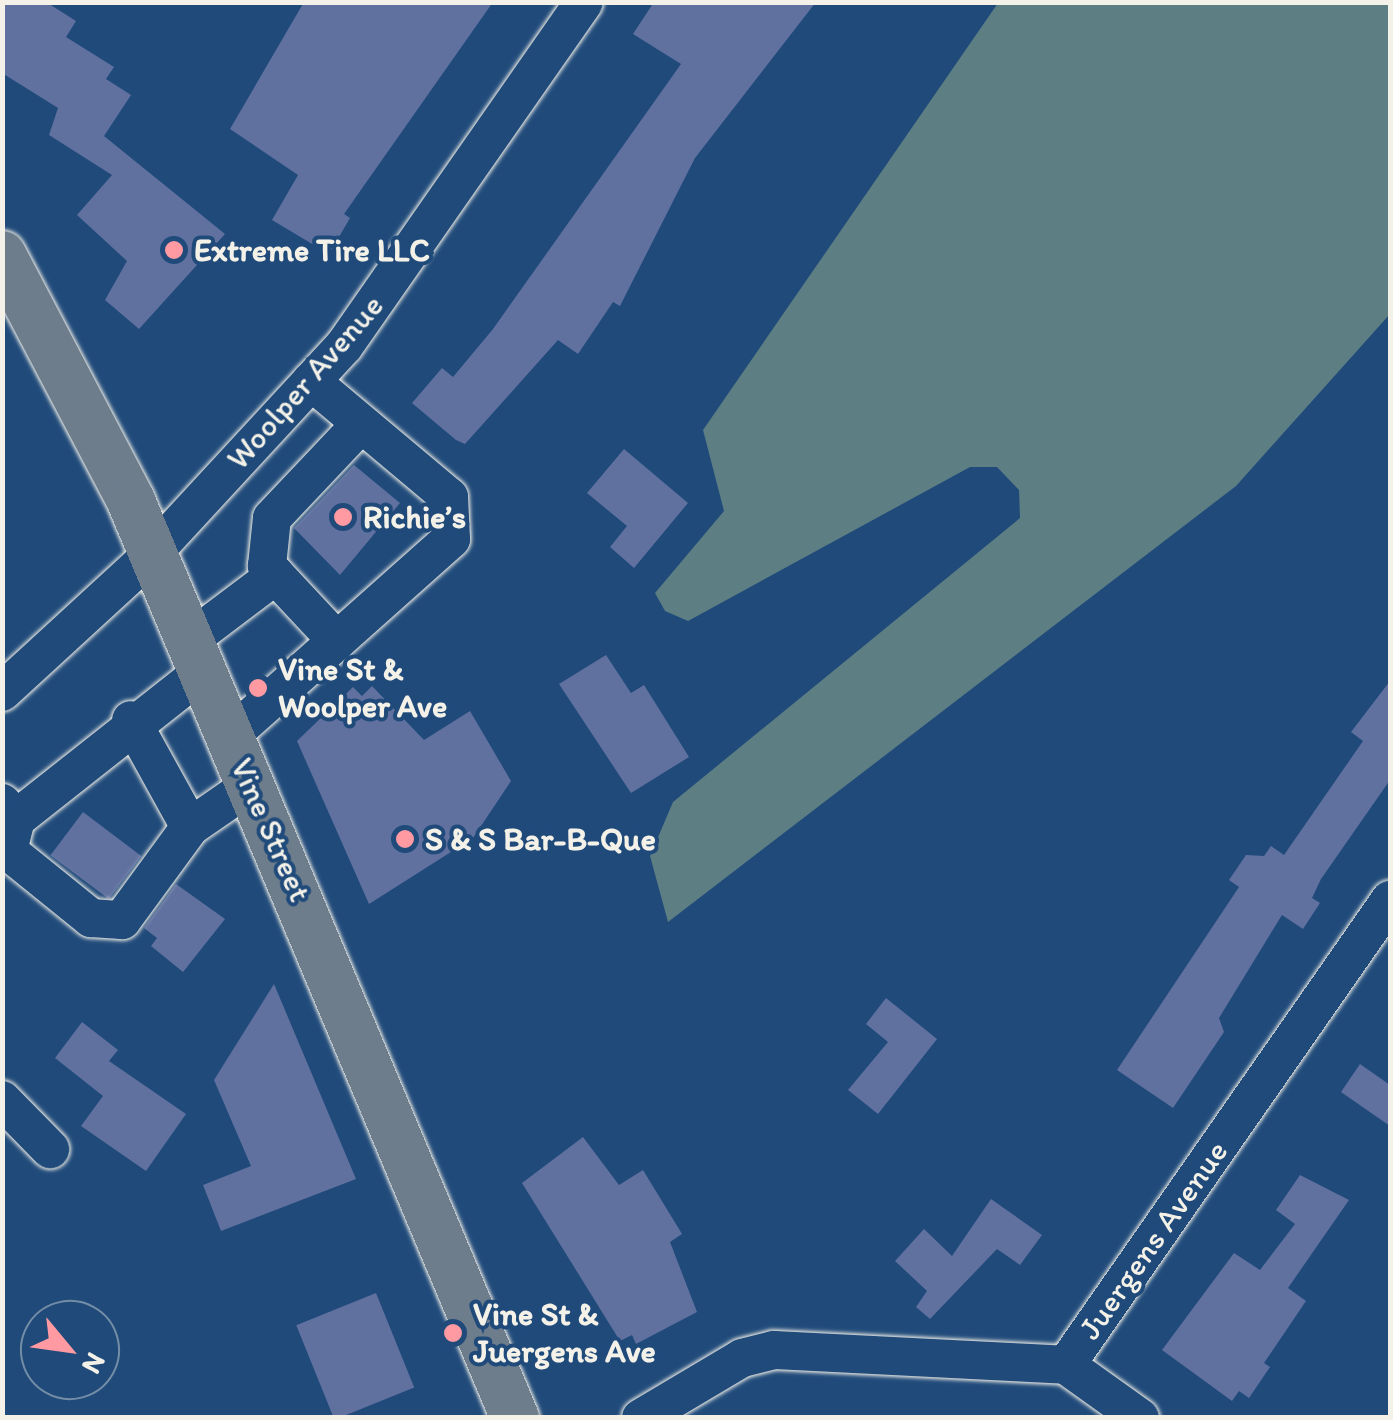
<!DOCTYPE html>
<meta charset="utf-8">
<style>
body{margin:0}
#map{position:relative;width:1393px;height:1420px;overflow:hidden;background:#1f4a7a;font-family:Itim,sans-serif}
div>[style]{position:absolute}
.green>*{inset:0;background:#5d7e83}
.building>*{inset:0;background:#6071a0;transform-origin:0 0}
.roads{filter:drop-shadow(0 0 2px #f4f1e8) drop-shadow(0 0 2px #f4f1e8)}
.minor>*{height:38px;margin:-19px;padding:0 19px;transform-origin:19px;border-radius:19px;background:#1f4a7a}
.major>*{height:48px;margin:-24px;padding:0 24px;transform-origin:24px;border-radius:24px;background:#6d7d8c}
.dots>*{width:28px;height:28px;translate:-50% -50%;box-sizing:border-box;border:5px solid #1f4a7a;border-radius:50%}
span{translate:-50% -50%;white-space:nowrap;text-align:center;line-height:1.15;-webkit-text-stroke:8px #1f4a7a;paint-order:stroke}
.poi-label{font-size:32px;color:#f4f1e8;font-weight:700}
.left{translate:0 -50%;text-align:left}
.street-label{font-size:32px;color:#f4f1e8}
.frame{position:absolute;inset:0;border:5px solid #f4f1e8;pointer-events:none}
.north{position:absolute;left:20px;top:1300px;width:100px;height:100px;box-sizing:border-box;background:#1f4a7a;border:2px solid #748da6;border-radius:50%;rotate:119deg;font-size:28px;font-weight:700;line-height:40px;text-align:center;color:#f4f1e8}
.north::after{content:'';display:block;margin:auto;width:35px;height:45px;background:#ff9aa2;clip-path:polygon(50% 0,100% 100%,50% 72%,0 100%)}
</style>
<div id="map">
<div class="green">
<div style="clip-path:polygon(1305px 3px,1390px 3px,1390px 314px,1236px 486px,668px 922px,650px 856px,673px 802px,1020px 518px,1019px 490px,997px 467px,970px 467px,688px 621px,665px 611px,655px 593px,724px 511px,703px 430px,998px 3px)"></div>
</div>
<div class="building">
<div style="clip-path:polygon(2px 2px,46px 2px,76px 21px,66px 37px,114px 67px,106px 79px,131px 95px,104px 136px,225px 234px,139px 329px,105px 300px,127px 261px,77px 215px,112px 175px,49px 135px,58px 108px,2px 73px)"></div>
<div style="clip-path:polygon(304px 2px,493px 2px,344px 214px,350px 218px,329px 254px,272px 220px,298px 175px,230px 129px)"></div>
<div style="clip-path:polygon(654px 2px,816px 2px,695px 158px,620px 306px,613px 302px,578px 354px,558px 340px,465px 444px,456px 440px,412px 403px,442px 368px,453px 377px,493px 329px,681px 64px,633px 34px)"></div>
<div style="clip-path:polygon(624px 449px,688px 503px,634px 568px,610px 547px,627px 526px,587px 493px)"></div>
<div style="clip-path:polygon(354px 465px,400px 503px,340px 575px,294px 528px)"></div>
<div style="clip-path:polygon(606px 655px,631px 693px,644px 685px,689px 757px,631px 793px,559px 684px)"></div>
<div style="clip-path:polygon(1390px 681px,1390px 780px,1321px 879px,1312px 898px,1320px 903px,1303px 929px,1282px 915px,1219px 1018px,1224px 1032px,1173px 1108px,1117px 1070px,1239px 887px,1229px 880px,1246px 855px,1264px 856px,1271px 846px,1284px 855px,1363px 741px,1351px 732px)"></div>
<div style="clip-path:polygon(372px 686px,424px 740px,470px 711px,511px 781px,473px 838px,369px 904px,297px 741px,353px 687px,362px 696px)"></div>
<div style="left:83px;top:812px;width:73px;height:54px;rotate:37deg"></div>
<div style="clip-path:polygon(176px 884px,225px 919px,183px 972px,151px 946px,157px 938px,144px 928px)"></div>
<div style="clip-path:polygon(274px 984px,356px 1179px,221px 1231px,203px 1185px,251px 1166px,214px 1080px)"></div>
<div style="clip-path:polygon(886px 998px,937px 1039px,878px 1114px,848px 1090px,888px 1042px,866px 1024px)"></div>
<div style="clip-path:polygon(82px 1022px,118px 1050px,109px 1061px,186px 1114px,146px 1171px,81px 1126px,103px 1096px,55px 1058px)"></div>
<div style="clip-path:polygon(1360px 1064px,1390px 1085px,1390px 1126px,1341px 1092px)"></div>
<div style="clip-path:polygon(583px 1137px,619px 1185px,643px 1170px,682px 1234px,670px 1242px,697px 1312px,636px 1344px,632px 1335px,620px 1341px,522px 1183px)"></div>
<div style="clip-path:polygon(1300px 1175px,1349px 1200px,1288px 1288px,1306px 1301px,1264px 1363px,1270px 1367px,1249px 1398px,1239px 1391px,1232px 1401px,1162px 1350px,1234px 1253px,1260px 1270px,1295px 1224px,1276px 1210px)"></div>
<div style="clip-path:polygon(991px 1199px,1042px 1235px,1020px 1265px,997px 1249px,930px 1319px,916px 1307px,927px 1291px,895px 1261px,924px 1229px,952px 1256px)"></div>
<div style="left:376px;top:1293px;width:102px;height:86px;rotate:68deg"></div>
</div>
<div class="roads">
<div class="minor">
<div style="left:337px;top:641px;width:103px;rotate:-133deg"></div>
<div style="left:267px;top:566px;width:48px;rotate:-84.1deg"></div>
<div style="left:272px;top:518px;width:129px;rotate:-46.6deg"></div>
<div style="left:187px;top:642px;width:111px;rotate:-37deg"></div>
<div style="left:2px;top:692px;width:202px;rotate:-42.6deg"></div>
<div style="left:151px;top:555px;width:284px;rotate:-47.3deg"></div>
<div style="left:344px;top:346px;width:419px;rotate:-55.1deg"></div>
<div style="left:230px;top:736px;width:296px;rotate:-41.7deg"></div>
<div style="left:451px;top:539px;width:42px;rotate:-92.7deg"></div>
<div style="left:449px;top:497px;width:180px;rotate:-140deg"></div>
<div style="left:2px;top:803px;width:21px;rotate:49deg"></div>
<div style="left:16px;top:819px;width:236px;rotate:-38.3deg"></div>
<div style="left:16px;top:819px;width:33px;rotate:104deg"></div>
<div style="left:8px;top:851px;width:107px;rotate:38.9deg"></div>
<div style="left:91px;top:918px;width:31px;rotate:4deg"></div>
<div style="left:122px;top:920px;width:115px;rotate:-53.8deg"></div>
<div style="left:190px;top:827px;width:122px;rotate:-118.9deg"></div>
<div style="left:190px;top:827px;width:75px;rotate:-34.7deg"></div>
<div style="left:2px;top:1100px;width:69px;rotate:45.6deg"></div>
<div style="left:1066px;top:1365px;width:91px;rotate:35.6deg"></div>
<div style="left:641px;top:1418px;width:117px;rotate:-30.7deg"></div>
<div style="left:742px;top:1358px;width:33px;rotate:-14deg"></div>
<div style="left:774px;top:1350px;width:292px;rotate:2.9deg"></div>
<div style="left:1066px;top:1365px;width:567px;rotate:-55.13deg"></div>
</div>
<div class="major">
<div style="left:2px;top:255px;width:278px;rotate:62.3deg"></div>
<div style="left:131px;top:501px;width:994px;rotate:67.28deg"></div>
</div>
</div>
<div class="dots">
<div style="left:174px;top:250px;background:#ff9aa2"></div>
<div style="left:343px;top:517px;background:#ff9aa2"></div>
<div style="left:258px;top:688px;background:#ff9aa2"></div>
<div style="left:405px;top:839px;background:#ff9aa2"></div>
<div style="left:453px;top:1333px;background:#ff9aa2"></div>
</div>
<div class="poi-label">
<span class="left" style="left:194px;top:250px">Extreme Tire LLC</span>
<span class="left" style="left:363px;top:517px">Richie’s</span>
<span class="left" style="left:278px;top:688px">Vine St &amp;<br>Woolper Ave</span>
<span class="left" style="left:425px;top:839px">S &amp; S Bar-B-Que</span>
<span class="left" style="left:473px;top:1333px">Vine St &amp;<br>Juergens Ave</span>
</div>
<div class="street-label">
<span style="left:305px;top:382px;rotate:-49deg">Woolper Avenue</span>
<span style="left:271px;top:830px;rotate:66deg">Vine Street</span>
<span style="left:1153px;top:1240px;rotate:-55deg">Juergens Avenue</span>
</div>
<div class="frame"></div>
<div class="north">N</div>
</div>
